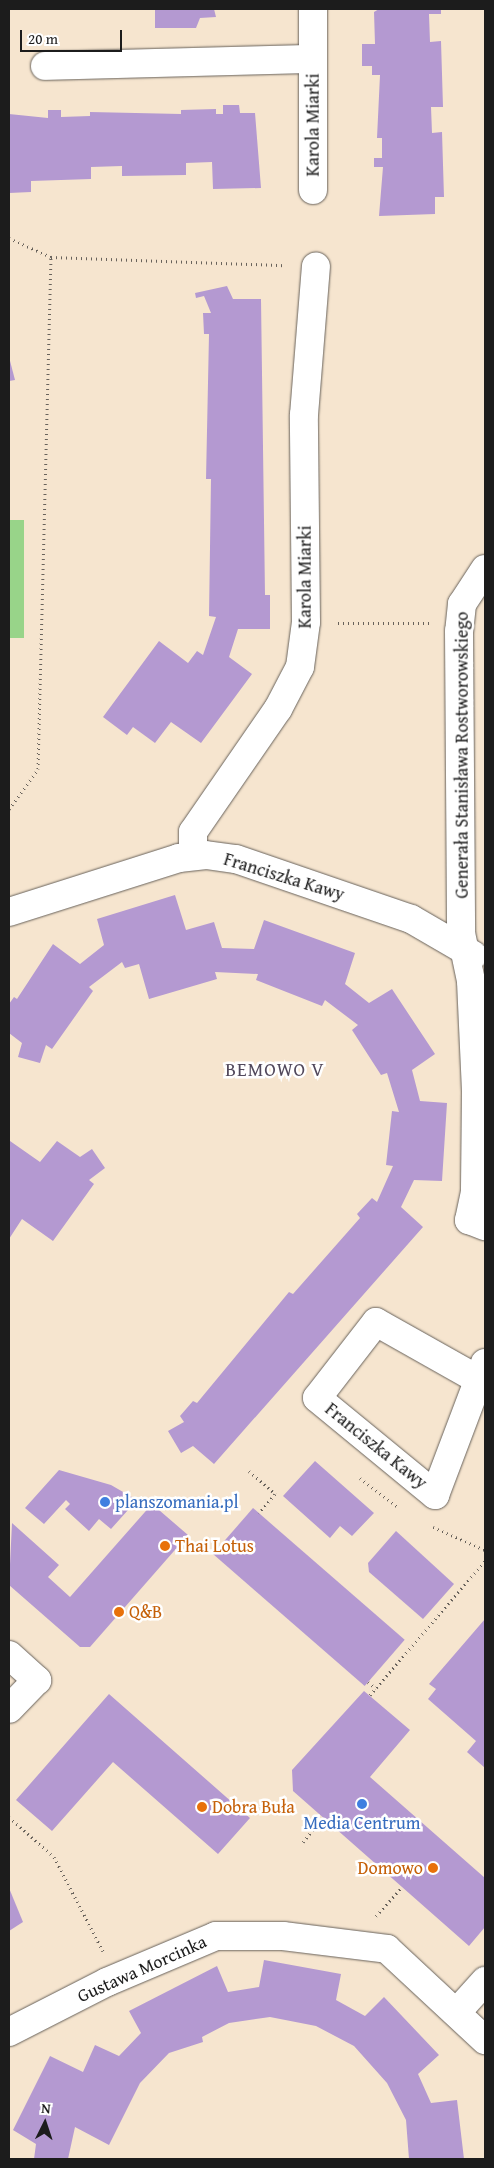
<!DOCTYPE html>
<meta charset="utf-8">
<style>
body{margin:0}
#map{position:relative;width:494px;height:2168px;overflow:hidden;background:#f6e5cf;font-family:"Gentium Book Plus",serif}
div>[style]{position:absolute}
.green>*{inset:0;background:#98d489;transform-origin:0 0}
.building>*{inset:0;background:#b499d1;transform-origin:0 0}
.path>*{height:3px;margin-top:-1.5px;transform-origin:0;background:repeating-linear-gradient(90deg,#68625b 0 1px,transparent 0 5px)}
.roads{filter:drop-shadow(0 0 1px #68625b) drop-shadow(0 0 1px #68625b)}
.minor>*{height:28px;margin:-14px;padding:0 14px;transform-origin:14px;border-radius:14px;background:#fff}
.dots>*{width:14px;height:14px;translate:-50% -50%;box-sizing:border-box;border:2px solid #fff;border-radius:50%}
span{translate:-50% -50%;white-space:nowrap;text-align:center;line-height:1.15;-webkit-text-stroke:5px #fff;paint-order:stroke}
.street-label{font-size:18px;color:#1c1c1c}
.shop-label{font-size:18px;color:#366cbe}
.left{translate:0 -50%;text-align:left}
.food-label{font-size:18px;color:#c56008}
.right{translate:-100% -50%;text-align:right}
.neighbourhood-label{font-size:19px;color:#51485b;letter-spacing:1px}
.frame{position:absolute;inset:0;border:10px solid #1c1c1c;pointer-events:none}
.north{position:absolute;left:20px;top:2098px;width:50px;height:50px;-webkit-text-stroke:4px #fff;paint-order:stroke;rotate:4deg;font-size:14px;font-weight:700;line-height:20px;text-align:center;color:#1c1c1c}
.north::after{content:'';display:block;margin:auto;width:18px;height:22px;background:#1c1c1c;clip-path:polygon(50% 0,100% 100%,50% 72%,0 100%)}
.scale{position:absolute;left:20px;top:30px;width:102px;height:22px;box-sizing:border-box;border:2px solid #1c1c1c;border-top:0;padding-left:6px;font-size:15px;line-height:18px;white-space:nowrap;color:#1c1c1c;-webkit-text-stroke:4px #fff;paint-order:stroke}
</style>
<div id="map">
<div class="green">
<div style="left:9px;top:520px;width:15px;height:118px"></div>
</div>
<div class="building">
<div style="clip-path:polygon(155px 9px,214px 9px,216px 17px,200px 18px,196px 28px,155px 28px)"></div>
<div style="clip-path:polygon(379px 9px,441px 9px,441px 14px,429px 14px,430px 42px,441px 41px,443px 107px,431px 107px,432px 133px,442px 132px,444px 197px,435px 197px,435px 214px,379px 216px,383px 167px,374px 167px,374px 158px,382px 158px,382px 138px,377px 138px,380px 75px,372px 75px,372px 66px,362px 66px,362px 44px,375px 44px,374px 12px)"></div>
<div style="clip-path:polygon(223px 105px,239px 105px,240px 113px,255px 113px,261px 188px,213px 189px,212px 162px,186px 163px,186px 175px,122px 176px,122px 166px,91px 167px,91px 179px,31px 181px,31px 192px,9px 193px,9px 114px,48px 118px,48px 110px,61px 110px,61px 117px,90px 116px,90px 112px,181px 114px,181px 110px,216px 109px,216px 114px,223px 114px)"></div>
<div style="clip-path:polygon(227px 286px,233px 299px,261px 299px,265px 595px,270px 595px,270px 629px,238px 629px,229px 657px,252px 674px,201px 743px,171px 722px,155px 743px,133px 727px,127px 735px,103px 717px,159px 641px,188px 663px,197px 651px,203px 655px,216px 617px,209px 616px,211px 479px,206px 479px,209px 334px,204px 334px,203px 313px,211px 313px,204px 296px,196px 298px,195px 293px)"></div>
<div style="clip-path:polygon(9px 357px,15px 380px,9px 381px)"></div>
<div style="clip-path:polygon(175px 895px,186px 930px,214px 922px,222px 948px,254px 949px,264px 920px,355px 953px,345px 984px,369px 1003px,392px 989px,435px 1054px,412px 1070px,420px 1101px,447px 1103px,442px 1181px,414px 1180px,401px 1207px,423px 1227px,214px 1464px,193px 1446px,181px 1453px,168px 1431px,184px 1422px,180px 1416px,193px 1401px,197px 1403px,289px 1292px,293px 1294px,360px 1218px,357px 1214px,372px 1198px,377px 1202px,393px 1166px,386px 1165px,392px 1111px,399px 1112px,387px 1073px,381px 1075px,352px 1030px,358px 1025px,325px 1000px,322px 1006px,256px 980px,258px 974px,215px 972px,217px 979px,149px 999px,139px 964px,125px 968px,122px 962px,89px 987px,93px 991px,52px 1049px,46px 1045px,40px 1063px,18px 1057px,22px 1043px,9px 1033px,9px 1004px,14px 997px,17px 999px,53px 944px,80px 964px,104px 945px,97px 919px)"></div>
<div style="clip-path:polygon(10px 1141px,40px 1162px,57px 1141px,80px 1157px,92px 1149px,105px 1168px,89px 1180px,94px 1184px,53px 1241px,22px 1219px,9px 1239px)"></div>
<div style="clip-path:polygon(315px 1461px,374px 1513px,352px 1536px,340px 1526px,330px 1538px,283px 1496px)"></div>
<div style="clip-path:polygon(59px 1470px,111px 1485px,137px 1500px,111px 1529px,99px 1519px,89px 1531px,65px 1509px,70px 1504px,66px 1500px,44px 1524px,25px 1508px)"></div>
<div style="clip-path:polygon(152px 1504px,188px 1535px,90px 1647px,80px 1647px,9px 1585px,12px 1523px,59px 1565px,48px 1577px,70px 1597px)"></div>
<div style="left:253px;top:1508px;width:201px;height:61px;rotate:41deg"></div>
<div style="clip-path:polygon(396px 1531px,454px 1584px,423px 1619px,369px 1572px,368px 1563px)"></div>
<div style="clip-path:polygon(485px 1619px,485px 1768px,467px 1752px,476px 1741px,428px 1699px,436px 1689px,429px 1684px)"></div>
<div style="clip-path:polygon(364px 1691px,410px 1730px,370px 1777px,485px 1878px,485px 1927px,469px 1946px,293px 1791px,292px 1770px)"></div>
<div style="clip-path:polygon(109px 1694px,250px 1818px,218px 1854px,113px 1762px,52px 1831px,16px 1800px)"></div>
<div style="clip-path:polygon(9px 1888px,23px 1922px,9px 1931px)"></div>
<div style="clip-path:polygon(264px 1960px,341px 1974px,336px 2000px,365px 2016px,384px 1997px,439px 2055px,418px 2074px,431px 2103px,457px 2100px,464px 2159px,409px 2159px,406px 2120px,387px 2083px,354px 2046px,316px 2026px,270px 2017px,229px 2023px,202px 2037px,203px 2042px,169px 2053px,140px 2083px,109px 2145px,75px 2127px,68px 2159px,34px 2159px,36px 2144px,13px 2130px,50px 2056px,83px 2072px,95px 2045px,119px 2056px,141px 2033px,129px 2011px,217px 1966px,228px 1992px,259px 1987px)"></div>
</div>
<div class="path">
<div style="left:9px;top:238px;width:46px;rotate:24.3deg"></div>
<div style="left:51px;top:257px;width:233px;rotate:2deg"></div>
<div style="left:338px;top:623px;width:91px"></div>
<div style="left:9px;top:809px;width:49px;rotate:-54.1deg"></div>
<div style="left:38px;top:769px;width:512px;rotate:-88.55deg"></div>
<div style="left:249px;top:1471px;width:35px;rotate:41deg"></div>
<div style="left:275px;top:1494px;width:25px;rotate:130deg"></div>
<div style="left:360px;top:1478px;width:48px;rotate:37.3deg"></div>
<div style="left:433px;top:1527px;width:57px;rotate:23.9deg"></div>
<div style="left:368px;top:1682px;width:10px;rotate:37deg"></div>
<div style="left:370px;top:1695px;width:177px;rotate:-49.4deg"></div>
<div style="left:9px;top:1817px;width:60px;rotate:41.6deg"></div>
<div style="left:54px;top:1857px;width:106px;rotate:62.5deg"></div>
<div style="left:303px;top:1842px;width:32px;rotate:-51deg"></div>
<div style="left:376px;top:1916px;width:39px;rotate:-48deg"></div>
</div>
<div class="roads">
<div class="minor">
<div style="left:313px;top:9px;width:181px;rotate:90deg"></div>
<div style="left:45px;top:66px;width:268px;rotate:-1.5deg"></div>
<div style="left:485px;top:569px;width:42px;rotate:123.3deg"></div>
<div style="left:462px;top:604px;width:27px;rotate:96deg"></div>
<div style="left:459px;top:631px;width:302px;rotate:89.6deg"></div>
<div style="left:461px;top:933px;width:49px;rotate:78.2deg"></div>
<div style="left:471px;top:981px;width:112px;rotate:87.4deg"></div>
<div style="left:476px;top:1093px;width:99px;rotate:90.6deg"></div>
<div style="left:475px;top:1192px;width:29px;rotate:102deg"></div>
<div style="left:469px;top:1220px;width:17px;rotate:21deg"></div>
<div style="left:193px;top:855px;width:23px;rotate:-90deg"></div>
<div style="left:193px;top:832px;width:150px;rotate:-55.4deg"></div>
<div style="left:278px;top:709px;width:47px;rotate:-62.4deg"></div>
<div style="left:300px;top:667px;width:45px;rotate:-82.4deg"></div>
<div style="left:306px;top:622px;width:207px;rotate:-90.6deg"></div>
<div style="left:304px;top:415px;width:149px;rotate:-85.4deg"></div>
<div style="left:9px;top:912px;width:178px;rotate:-17.6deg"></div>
<div style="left:179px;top:858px;width:27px;rotate:-6deg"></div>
<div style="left:206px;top:855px;width:30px;rotate:8deg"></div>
<div style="left:236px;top:859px;width:185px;rotate:18.9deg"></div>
<div style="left:411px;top:919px;width:72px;rotate:30.1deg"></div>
<div style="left:479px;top:1380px;width:118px;rotate:-150.6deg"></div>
<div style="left:376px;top:1322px;width:96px;rotate:127.8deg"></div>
<div style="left:317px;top:1398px;width:153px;rotate:39.4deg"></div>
<div style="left:435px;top:1495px;width:141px;rotate:-69.3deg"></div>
<div style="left:9px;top:1655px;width:38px;rotate:42deg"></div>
<div style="left:37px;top:1680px;width:40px;rotate:134deg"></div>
<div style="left:457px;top:2012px;width:42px;rotate:-47.9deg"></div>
<div style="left:9px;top:2032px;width:110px;rotate:-27deg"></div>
<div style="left:107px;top:1982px;width:118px;rotate:-22.9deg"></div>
<div style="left:216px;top:1936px;width:67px"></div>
<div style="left:283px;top:1936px;width:105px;rotate:7.1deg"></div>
<div style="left:387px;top:1949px;width:134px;rotate:42.9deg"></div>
</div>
</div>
<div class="dots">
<div style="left:105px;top:1502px;background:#3f7fe0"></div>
<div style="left:165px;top:1546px;background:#e8710a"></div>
<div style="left:119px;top:1612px;background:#e8710a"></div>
<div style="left:362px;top:1804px;background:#3f7fe0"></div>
<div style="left:202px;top:1807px;background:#e8710a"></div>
<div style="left:433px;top:1868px;background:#e8710a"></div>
</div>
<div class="street-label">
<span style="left:313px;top:125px;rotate:-90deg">Karola Miarki</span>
<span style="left:305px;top:577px;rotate:-90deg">Karola Miarki</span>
<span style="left:462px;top:755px;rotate:-90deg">Generała Stanisława Rostworowskiego</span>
<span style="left:284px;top:877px;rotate:17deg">Franciszka Kawy</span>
<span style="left:376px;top:1446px;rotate:39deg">Franciszka Kawy</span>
<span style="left:142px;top:1969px;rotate:-24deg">Gustawa Morcinka</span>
</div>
<div class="shop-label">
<span class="left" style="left:115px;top:1502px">planszomania.pl</span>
<span style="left:362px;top:1823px">Media Centrum</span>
</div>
<div class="food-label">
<span class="left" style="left:175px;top:1546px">Thai Lotus</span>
<span class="left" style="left:129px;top:1612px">Q&amp;B</span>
<span class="left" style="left:212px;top:1807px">Dobra Buła</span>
<span class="right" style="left:423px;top:1868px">Domowo</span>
</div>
<div class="neighbourhood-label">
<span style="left:275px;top:1070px">BEMOWO V</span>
</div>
<div class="frame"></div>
<div class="north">N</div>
<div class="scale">20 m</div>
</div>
